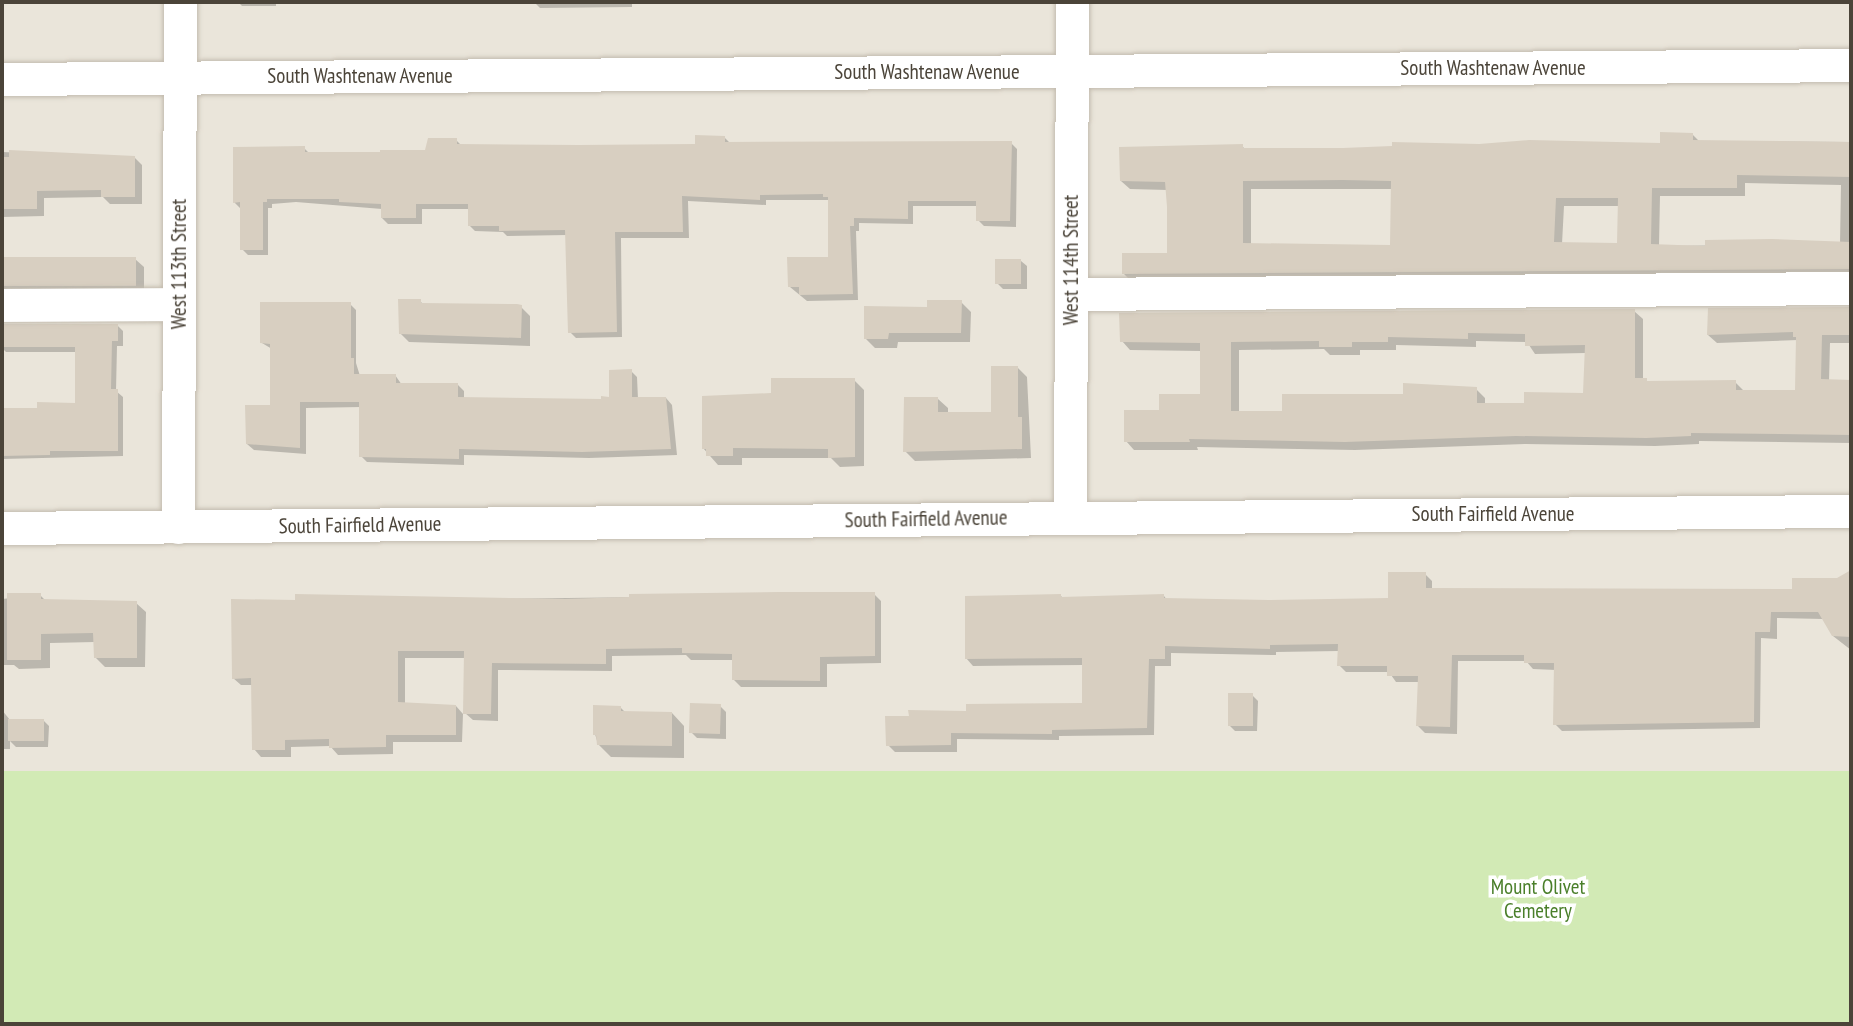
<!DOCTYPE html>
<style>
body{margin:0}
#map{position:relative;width:1853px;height:1026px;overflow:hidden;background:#f6f3ec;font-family:"PT Sans Narrow",sans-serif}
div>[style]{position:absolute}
.residential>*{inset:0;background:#eae5da;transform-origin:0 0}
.green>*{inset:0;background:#d2eab5;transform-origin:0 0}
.shadow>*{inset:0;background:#0003}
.building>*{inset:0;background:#d8cfc1;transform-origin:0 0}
.roads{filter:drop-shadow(0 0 2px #c2bbae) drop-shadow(0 0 2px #c2bbae)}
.minor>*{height:33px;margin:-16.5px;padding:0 16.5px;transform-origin:16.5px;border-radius:16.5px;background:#fff}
span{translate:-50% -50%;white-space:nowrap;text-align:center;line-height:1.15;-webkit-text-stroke:7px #fff;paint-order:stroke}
.street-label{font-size:21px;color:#4b4439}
.park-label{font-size:21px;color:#4a7f2a}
.frame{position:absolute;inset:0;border:4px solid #4b4439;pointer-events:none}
</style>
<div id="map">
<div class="residential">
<div style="left:2px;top:2px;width:1849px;height:777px"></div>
</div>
<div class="green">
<div style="left:1851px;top:771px;width:253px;height:1849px;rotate:90deg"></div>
</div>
<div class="shadow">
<div style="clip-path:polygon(238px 2px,310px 2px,276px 3px,276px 6px,242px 6px)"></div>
<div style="clip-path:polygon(534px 2px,632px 2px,632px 7px,540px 8px)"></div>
<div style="clip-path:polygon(evenodd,1692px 134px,1699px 141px,1851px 142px,1851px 277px,1132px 282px,1124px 274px,1169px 255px,1167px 190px,1130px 189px,1121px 181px,1242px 146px,1246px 150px,1661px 145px,1692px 134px,1745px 183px,1841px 185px,1840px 244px,1659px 246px,1660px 196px,1745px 196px,1745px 183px,1692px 134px,1251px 189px,1393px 189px,1392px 247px,1251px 245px,1251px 189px,1692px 134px,1564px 206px,1619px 206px,1619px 244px,1562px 244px,1564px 206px)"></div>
<div style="clip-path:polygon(724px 137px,731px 144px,1011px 143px,1017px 149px,1016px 227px,984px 226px,978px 220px,978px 206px,913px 206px,913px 224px,859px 223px,859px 231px,856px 231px,858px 300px,807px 301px,790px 287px,830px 258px,828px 200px,766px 200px,766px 205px,688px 201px,689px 238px,621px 238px,622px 337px,576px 338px,570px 332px,567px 235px,507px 236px,503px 232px,475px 231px,469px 225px,469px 209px,422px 209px,422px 224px,388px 224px,382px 218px,382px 209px,296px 202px,272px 204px,272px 208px,268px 208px,268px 255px,248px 255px,242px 249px,240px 208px,234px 202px,304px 148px,310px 154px,427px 152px,456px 140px,462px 146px,697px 145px)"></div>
<div style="clip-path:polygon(2px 152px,134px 157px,142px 165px,142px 204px,110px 204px,103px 197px,44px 198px,44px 216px,2px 217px)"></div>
<div style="clip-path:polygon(2px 257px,135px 259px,144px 267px,144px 293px,2px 294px)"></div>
<div style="clip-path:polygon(1021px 261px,1027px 266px,1027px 289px,1003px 289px,997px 283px)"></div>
<div style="clip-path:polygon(420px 301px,424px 305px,521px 307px,530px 316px,530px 346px,409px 342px,400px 333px)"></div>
<div style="clip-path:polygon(961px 302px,971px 312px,970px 342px,898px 342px,897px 348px,875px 348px,866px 339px,929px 308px)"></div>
<div style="clip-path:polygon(350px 304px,356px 310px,356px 363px,360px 376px,395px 375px,402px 385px,458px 385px,464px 391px,464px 399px,603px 401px,611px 398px,631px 371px,637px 377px,638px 399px,666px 398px,672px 405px,677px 455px,589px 458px,464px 455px,464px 465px,367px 462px,361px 456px,361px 407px,306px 408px,306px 454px,254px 450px,247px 444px,271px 407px,272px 349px,262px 343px)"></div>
<div style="clip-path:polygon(evenodd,1851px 309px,1851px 343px,1830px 343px,1829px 381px,1851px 382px,1851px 443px,1699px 441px,1699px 444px,1655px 446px,1525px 444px,1355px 450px,1197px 447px,1198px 450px,1134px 450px,1126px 441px,1161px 412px,1202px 396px,1201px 351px,1130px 350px,1122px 341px,1634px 311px,1643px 319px,1643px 380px,1649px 382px,1735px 382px,1745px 392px,1797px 392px,1798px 340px,1717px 343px,1708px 335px,1709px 310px,1851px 309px,1476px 341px,1527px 342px,1535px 354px,1586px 353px,1585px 394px,1525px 405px,1485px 404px,1485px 398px,1476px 389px,1284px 413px,1239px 413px,1239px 350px,1324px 349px,1330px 355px,1360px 355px,1360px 350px,1396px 350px,1396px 345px,1476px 347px,1476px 341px)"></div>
<div style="clip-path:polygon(2px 325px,117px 325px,123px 331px,123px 346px,117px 346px,116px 391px,123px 397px,123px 456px,2px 459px,2px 410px,39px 410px,76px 404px,77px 352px,6px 352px,2px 348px)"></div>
<div style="clip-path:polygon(1017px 367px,1027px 377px,1031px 458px,915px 461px,905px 451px,938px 399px,948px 408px,948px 414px,992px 414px)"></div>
<div style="clip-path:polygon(854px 380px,864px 390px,864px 466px,840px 467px,831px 458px,742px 458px,742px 465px,718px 465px,703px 448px,773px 394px)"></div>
<div style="clip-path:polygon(1425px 574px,1432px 581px,1432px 590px,1793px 590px,1837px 580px,1847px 574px,1851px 579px,1851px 650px,1833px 636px,1823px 619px,1777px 618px,1777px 639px,1761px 638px,1760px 728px,1562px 731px,1555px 724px,1556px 670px,1533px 669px,1526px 661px,1458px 661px,1457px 734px,1425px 733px,1418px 726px,1419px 682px,1396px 682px,1389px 672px,1346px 672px,1339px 665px,1339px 651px,1276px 652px,1276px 655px,1171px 653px,1171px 666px,1155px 666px,1154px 735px,1059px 736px,1059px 740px,957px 739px,957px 752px,895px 752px,888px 745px,968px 712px,1084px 705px,1084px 665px,973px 666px,966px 658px,1060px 595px,1063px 598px,1164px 596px,1167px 600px,1269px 602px,1390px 600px)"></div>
<div style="clip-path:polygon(874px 594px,881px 601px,881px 663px,827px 664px,827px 687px,741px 687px,733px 679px,733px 660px,691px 660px,686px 655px,612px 656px,612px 671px,498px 670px,498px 721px,473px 720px,465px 713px,465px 658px,405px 658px,405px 704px,456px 706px,463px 714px,462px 742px,393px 742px,393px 754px,338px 755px,330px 746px,291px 747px,291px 757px,261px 757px,254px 749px,253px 685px,241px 685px,233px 678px,402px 600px)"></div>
<div style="clip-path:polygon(40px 595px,46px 601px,136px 603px,146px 612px,145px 667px,105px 667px,95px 657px,95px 642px,50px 643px,50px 668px,19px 669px,14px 665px,2px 665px,2px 599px)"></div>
<div style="clip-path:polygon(1252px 695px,1258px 701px,1257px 731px,1235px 731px,1229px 725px)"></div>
<div style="clip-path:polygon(720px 706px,726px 712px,726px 739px,697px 738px,691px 732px)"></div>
<div style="clip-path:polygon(620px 707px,626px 713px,672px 713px,684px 726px,684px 758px,611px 757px,598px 744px,595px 734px)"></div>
<div style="clip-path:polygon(2px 710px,10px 720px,43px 720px,49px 726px,48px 747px,16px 747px,10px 741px,10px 749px,2px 749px)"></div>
</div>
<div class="building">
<div style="clip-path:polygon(evenodd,1660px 132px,1693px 133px,1693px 140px,1851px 142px,1851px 177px,1737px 175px,1737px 188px,1652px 188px,1651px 244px,1705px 246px,1705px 240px,1772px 239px,1851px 242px,1851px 269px,1122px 274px,1122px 253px,1167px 253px,1167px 207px,1165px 182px,1120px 181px,1119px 147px,1243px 144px,1243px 148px,1343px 148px,1392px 146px,1392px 142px,1479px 144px,1529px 140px,1660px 143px,1660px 132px,1343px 180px,1391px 181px,1390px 245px,1243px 243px,1243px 181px,1343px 180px,1660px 132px,1556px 198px,1618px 198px,1617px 243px,1554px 242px,1556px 198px)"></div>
<div style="clip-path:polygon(695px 135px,725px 136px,725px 142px,1012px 141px,1010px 221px,976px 221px,976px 201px,908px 201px,908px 219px,854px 218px,854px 226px,850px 226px,853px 294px,799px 295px,799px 287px,788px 287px,787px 257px,828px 257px,828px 197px,823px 197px,823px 194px,760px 195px,760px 200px,682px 196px,683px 232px,615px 232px,617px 332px,568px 333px,565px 230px,499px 231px,499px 226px,468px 226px,468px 204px,416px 204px,416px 218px,381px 218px,381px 204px,339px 202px,339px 199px,267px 199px,267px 202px,263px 202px,263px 250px,240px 250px,240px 202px,233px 203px,233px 147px,305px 146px,305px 152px,380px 152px,380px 150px,425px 150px,428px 138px,457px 138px,457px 144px,579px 145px,695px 144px)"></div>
<div style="clip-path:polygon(9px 150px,135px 156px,135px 197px,101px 197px,101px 190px,37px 191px,37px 209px,4px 209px,4px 157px,9px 157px)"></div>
<div style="left:2px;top:257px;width:134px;height:29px"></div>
<div style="left:995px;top:259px;width:26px;height:25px"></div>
<div style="clip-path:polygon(398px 299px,421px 299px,421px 303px,517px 304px,522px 305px,521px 338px,399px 334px)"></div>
<div style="clip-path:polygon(927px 300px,962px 300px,961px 333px,889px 333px,888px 339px,864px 339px,864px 306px,927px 307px)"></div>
<div style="clip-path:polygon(260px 302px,351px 302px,351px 358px,354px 358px,354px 374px,396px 374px,396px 383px,458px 383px,458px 397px,601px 399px,601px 396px,609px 397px,609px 370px,632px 369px,632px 397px,666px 397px,671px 449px,582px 452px,459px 449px,459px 459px,359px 457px,359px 402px,300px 402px,300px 448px,246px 444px,245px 405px,270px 405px,270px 344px,260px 343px)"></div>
<div style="clip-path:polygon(evenodd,1851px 307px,1851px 335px,1822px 335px,1821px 379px,1851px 380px,1851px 435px,1691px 433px,1691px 436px,1646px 438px,1516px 436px,1345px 442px,1189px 439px,1190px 442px,1124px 442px,1124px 410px,1159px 410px,1159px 394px,1200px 394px,1200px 343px,1120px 342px,1119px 313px,1635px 309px,1635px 378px,1647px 378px,1647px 381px,1736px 380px,1736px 390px,1795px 390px,1796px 337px,1793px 337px,1793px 332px,1707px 335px,1708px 308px,1851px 307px,1468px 333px,1525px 334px,1525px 346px,1585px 345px,1583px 393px,1524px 392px,1524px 403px,1477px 403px,1477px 387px,1403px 383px,1403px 394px,1282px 394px,1282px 411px,1231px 411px,1231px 342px,1319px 341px,1319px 347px,1352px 347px,1352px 342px,1388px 342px,1388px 337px,1468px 339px,1468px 333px)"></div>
<div style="clip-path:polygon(2px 324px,118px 324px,118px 341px,112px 341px,111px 389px,118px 389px,118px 451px,50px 451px,50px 455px,2px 456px,2px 408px,37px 408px,37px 402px,75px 403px,75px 347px,2px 347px)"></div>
<div style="clip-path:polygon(991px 366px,1018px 366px,1018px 417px,1022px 417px,1022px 449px,903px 452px,904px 397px,938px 397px,938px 412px,991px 412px)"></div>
<div style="clip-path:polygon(771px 378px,855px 378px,855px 457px,828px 458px,828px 449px,733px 448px,733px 456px,706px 456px,706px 449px,702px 449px,702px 396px,771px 393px)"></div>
<div style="clip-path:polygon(1851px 570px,1851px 637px,1832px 636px,1818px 612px,1771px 612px,1770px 632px,1755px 632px,1754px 722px,1553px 725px,1554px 663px,1524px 663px,1524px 655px,1452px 655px,1450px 727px,1416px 726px,1418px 676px,1387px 676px,1387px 666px,1337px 666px,1338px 644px,1270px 645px,1270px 649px,1165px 646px,1165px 659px,1149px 659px,1147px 728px,1052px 730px,1052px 734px,951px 733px,951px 745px,886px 746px,885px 716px,909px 716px,908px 710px,966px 711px,966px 704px,1082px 703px,1082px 658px,965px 659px,965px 596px,1061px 594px,1061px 597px,1164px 594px,1164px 598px,1269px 600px,1388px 598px,1388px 572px,1426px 572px,1426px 588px,1792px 589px,1792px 578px,1837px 578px)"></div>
<div style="clip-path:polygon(779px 592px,875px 592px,875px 656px,820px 657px,820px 681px,732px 680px,732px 654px,682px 653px,682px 648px,606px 649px,606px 664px,492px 663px,491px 714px,463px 714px,464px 651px,398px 651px,398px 702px,456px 705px,456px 735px,386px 735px,386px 747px,329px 748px,329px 739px,285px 740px,285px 750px,252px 750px,251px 678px,232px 679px,231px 599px,295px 600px,295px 594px,565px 599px,629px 597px,629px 594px)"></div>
<div style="clip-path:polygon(7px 593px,41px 593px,41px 599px,137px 601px,137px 658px,94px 658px,93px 633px,41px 634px,41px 660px,7px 660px)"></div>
<div style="left:1228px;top:693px;width:25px;height:33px"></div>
<div style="left:690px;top:703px;width:31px;height:30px;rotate:2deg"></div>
<div style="clip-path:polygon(593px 705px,621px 706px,621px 711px,672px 712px,672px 746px,597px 745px,596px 735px,593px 735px)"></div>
<div style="left:8px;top:719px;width:36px;height:22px"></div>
</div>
<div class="roads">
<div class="minor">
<div style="left:2px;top:79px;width:1849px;rotate:-0.43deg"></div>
<div style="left:1071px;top:294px;width:780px;rotate:-0.44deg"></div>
<div style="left:2px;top:305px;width:177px;rotate:-0.3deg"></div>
<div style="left:1070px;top:518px;width:516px;rotate:-89.78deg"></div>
<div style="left:178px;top:527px;width:525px;rotate:-89.78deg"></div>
<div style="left:2px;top:528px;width:1849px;rotate:-0.53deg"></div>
</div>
</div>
<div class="street-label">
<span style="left:1493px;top:68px">South Washtenaw Avenue</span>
<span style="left:927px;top:72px">South Washtenaw Avenue</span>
<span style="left:360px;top:76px">South Washtenaw Avenue</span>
<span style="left:1071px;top:260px;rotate:-90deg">West 114th Street</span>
<span style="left:179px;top:264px;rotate:-90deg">West 113th Street</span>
<span style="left:1493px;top:514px">South Fairfield Avenue</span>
<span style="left:926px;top:519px;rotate:-1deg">South Fairfield Avenue</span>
<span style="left:360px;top:525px;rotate:-1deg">South Fairfield Avenue</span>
</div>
<div class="park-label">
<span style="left:1538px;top:899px">Mount Olivet<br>Cemetery</span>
</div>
<div class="frame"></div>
</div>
